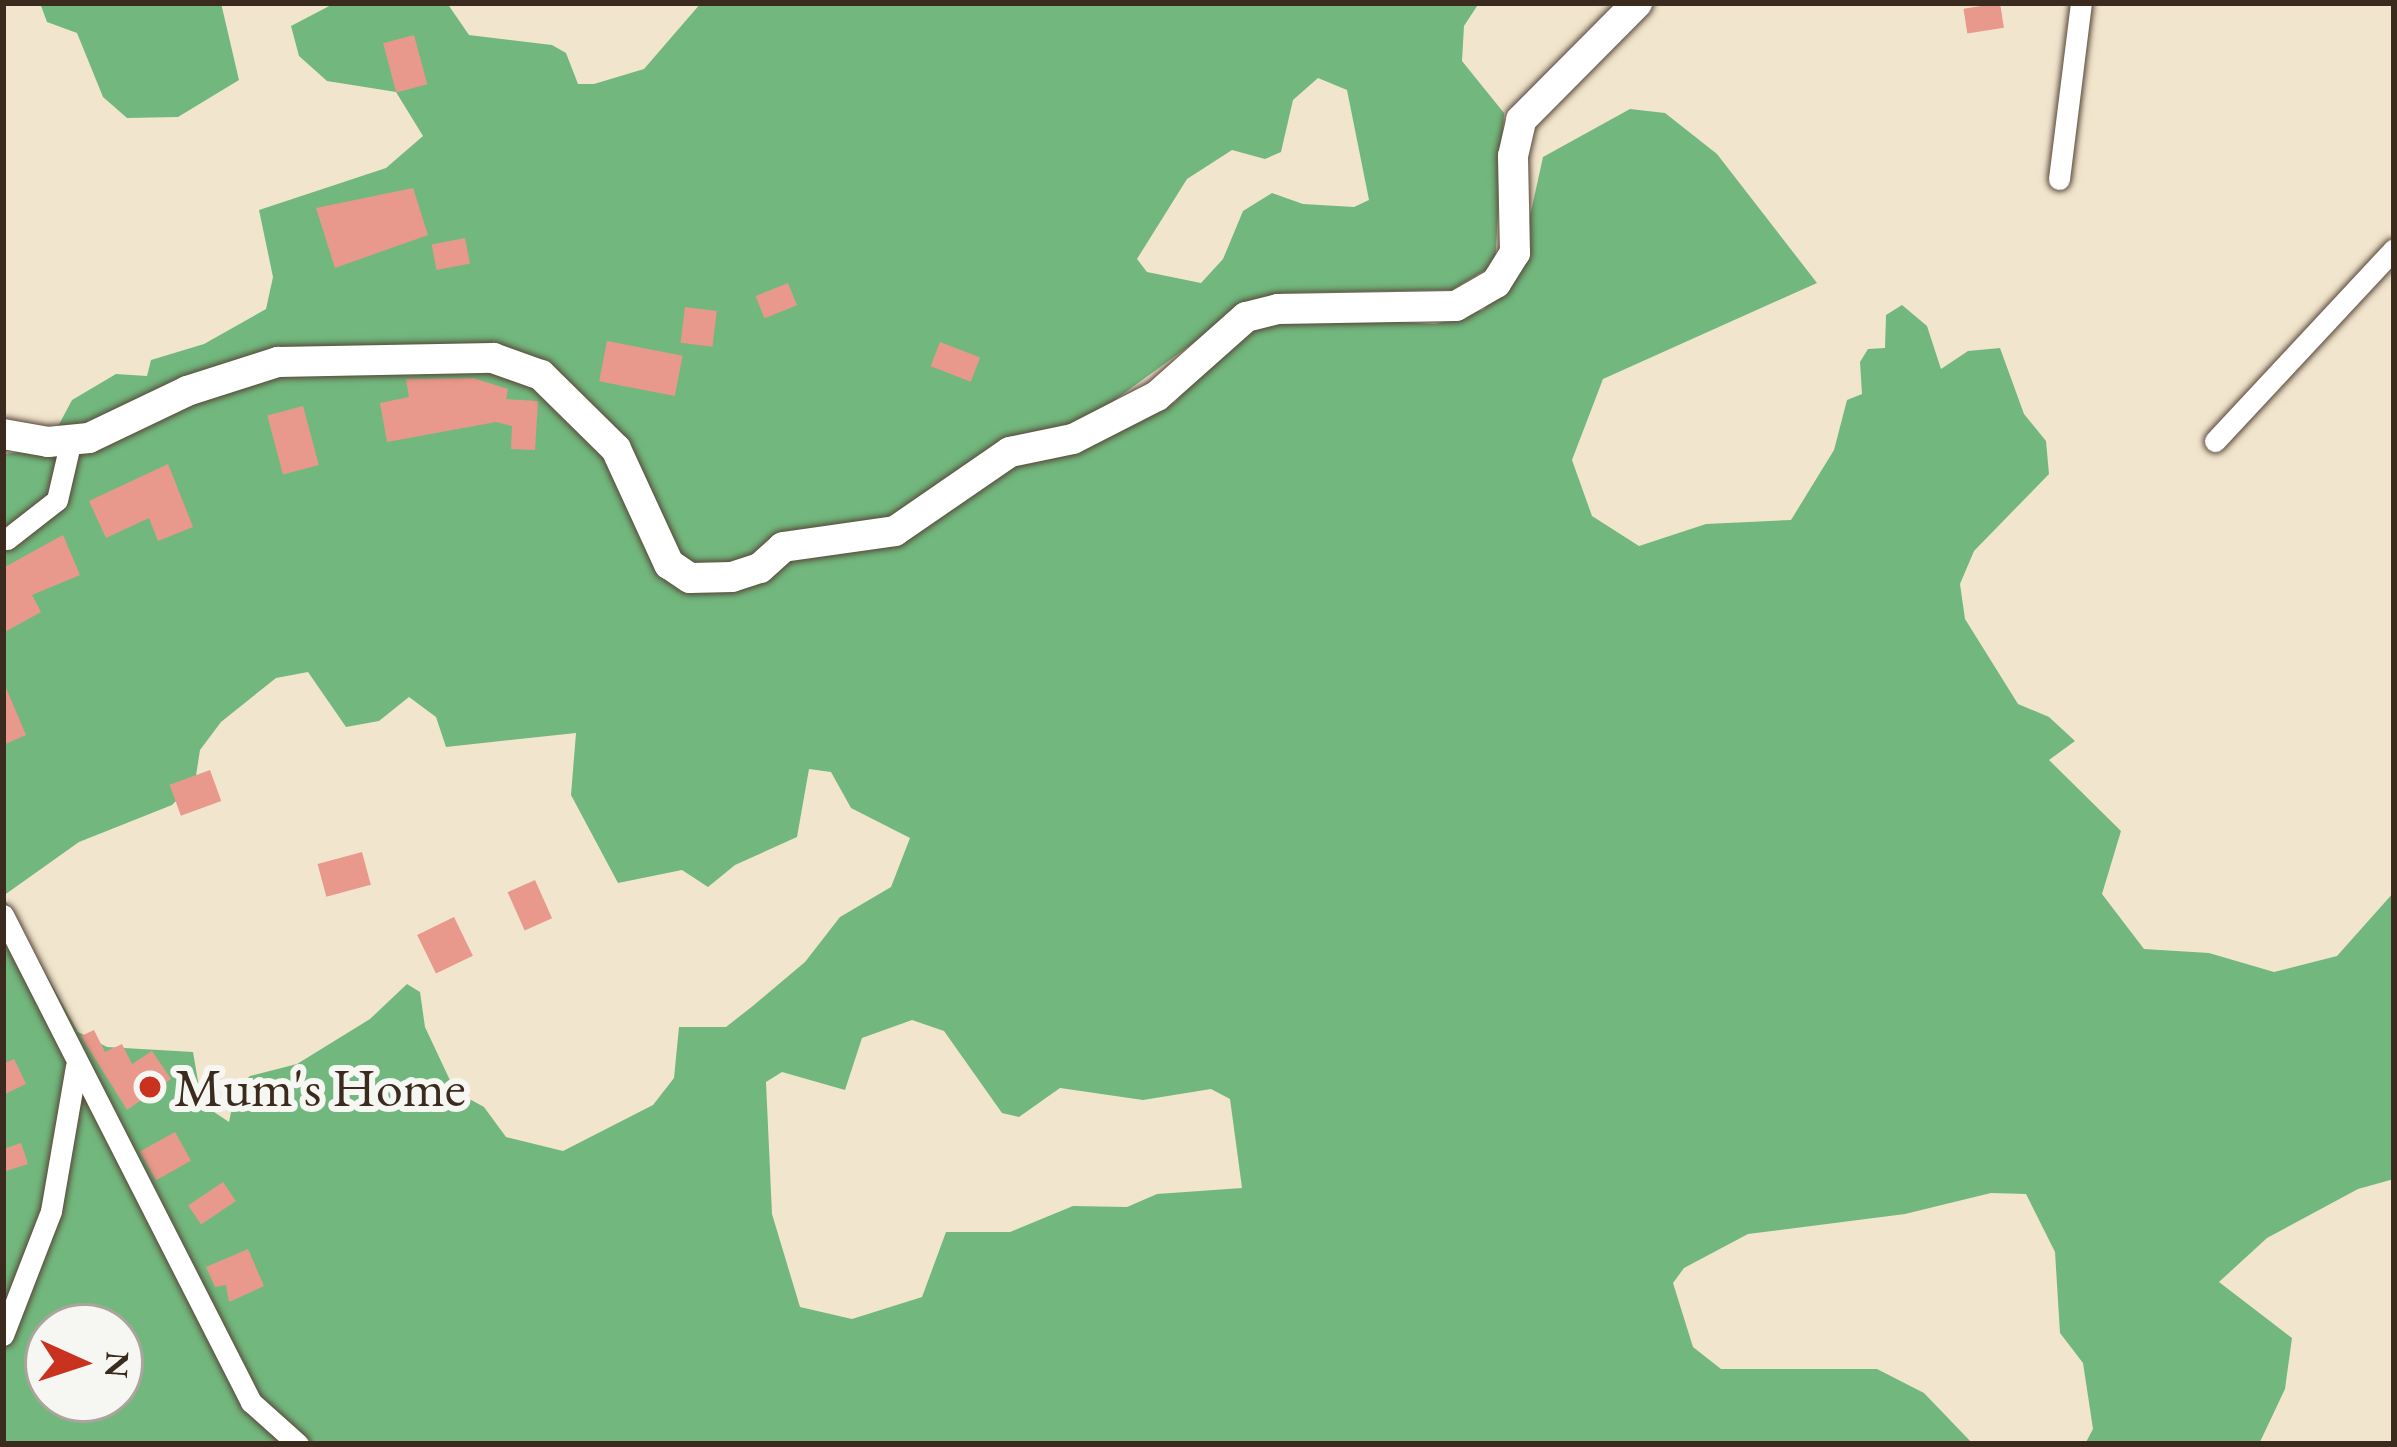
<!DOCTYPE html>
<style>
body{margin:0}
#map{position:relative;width:2397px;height:1447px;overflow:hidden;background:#f2e5ce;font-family:"EB Garamond",serif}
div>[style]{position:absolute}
.forest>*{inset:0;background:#72b87e}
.building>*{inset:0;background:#e9998c;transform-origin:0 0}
.roads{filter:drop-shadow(0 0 3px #564638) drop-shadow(0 0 3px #564638)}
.street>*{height:21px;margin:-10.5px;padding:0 10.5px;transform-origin:10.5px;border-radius:10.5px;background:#fff}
.secondary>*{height:30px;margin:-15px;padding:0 15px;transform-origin:15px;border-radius:15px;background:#fff}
.dots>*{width:33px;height:33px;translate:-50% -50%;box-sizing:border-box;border:6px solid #f6f6f2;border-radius:50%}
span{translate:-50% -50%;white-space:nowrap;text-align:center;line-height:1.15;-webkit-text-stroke:12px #f6f6f2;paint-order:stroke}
.poi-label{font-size:54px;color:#3b2a1e}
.left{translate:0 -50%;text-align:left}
.frame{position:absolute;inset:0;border:6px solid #3b2a1e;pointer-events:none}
.north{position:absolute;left:24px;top:1303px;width:120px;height:120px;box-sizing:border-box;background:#f6f6f2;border:3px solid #aba49d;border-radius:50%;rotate:93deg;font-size:33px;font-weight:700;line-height:48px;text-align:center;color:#3b2a1e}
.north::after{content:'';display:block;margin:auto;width:42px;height:54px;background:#c8321e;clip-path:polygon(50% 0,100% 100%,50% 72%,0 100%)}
</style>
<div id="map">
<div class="forest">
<div style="clip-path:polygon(40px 3px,221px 3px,239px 80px,178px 117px,127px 118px,103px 97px,77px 33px,47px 22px)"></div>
<div style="clip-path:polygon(evenodd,335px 3px,447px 3px,469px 35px,552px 45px,566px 53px,578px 84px,594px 84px,644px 69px,701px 3px,1479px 3px,1464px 26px,1462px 61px,1504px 113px,1495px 264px,1452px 290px,1282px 293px,1200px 338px,1086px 421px,1082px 445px,1175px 402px,1227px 339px,1256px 326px,1319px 317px,1435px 324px,1483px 310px,1517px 275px,1543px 157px,1630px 109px,1665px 113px,1717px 154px,1817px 283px,1603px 379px,1572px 460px,1592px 516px,1639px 546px,1706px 524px,1791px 520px,1834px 450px,1847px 400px,1862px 394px,1860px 362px,1868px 349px,1885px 348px,1886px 315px,1902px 305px,1927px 326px,1941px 369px,1968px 351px,2000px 348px,2024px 414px,2046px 441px,2049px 474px,1974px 551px,1960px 584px,1965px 619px,2018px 704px,2049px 717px,2075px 741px,2049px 760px,2121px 831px,2102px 894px,2144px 949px,2209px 953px,2274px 972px,2337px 956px,2394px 892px,2394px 1179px,2358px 1189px,2267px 1238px,2219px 1282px,2292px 1338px,2285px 1389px,2259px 1444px,2085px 1444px,2093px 1429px,2083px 1363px,2060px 1333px,2055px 1252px,2026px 1194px,1991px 1193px,1905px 1214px,1748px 1234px,1684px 1268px,1673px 1283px,1693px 1347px,1721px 1369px,1877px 1369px,1924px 1393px,1973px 1444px,3px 1444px,3px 454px,46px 449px,72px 400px,116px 374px,147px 376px,151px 360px,204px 344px,266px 309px,273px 277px,259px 210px,386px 168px,423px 136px,396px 92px,327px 81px,299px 56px,291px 26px,335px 3px,1318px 78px,1347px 90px,1369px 200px,1354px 207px,1303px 204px,1272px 193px,1243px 211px,1223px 259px,1201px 283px,1147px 272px,1137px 259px,1187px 179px,1232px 150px,1265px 159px,1281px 152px,1293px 100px,1318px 78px,335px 3px,308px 672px,346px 727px,379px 721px,409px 697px,436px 717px,446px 747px,576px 733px,571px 795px,618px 883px,682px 870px,708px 887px,735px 865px,797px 837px,809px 769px,831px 772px,851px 808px,910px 838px,891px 887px,840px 917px,805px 962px,754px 1005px,726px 1027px,679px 1027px,674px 1078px,653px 1105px,563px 1151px,506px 1137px,484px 1107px,455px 1091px,425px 1027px,420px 992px,407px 984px,370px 1019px,297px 1064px,250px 1076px,236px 1088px,229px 1122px,202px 1104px,193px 1052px,107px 1047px,78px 1032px,3px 896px,79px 842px,172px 805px,195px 782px,200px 750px,221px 722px,276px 678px,308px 672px,335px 3px,912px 1020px,944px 1031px,1002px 1113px,1019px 1117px,1060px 1088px,1143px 1100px,1211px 1089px,1230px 1099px,1242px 1188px,1157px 1194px,1127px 1207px,1073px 1206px,1010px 1232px,946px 1232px,922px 1297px,852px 1319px,800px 1307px,772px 1214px,766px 1082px,782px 1072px,845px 1090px,862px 1038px,912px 1020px,335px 3px,48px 1327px,120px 1327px,120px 1399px,48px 1399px,48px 1327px)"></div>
</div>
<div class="building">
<div style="left:2000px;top:3px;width:25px;height:37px;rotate:81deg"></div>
<div style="left:414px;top:35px;width:51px;height:32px;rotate:75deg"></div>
<div style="clip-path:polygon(413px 188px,428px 235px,335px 268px,316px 208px)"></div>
<div style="left:465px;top:238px;width:26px;height:34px;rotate:79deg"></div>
<div style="left:788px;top:283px;width:24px;height:35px;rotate:68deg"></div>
<div style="left:685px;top:307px;width:32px;height:36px;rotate:7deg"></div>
<div style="left:607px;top:341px;width:77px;height:41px;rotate:11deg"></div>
<div style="left:940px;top:342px;width:43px;height:26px;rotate:21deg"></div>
<div style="clip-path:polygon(473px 378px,508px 389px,506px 399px,538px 401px,535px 450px,511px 449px,512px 426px,496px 422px,387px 442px,380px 403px,409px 397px,406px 379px)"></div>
<div style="left:303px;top:406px;width:61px;height:37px;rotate:75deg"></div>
<div style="clip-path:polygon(168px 464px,193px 527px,158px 541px,149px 518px,106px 538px,89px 501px)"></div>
<div style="clip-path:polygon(63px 535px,80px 575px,32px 595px,41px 612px,3px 633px,3px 568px)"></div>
<div style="clip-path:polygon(3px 681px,26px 735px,3px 745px)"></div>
<div style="left:210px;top:770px;width:33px;height:43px;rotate:70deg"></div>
<div style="left:362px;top:852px;width:34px;height:46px;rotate:75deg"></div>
<div style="left:535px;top:880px;width:42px;height:30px;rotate:66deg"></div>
<div style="left:454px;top:917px;width:43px;height:41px;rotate:64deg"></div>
<div style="clip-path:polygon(94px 1030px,105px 1052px,122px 1044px,132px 1064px,152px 1051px,171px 1079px,127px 1110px,81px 1036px)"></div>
<div style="clip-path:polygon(14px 1059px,26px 1084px,3px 1095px,3px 1064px)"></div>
<div style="left:175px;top:1132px;width:33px;height:40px;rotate:61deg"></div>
<div style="clip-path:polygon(21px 1143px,28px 1164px,3px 1172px,3px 1149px)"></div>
<div style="left:223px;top:1182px;width:23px;height:42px;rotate:56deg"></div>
<div style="clip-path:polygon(248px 1249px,264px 1286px,229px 1302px,226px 1285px,215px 1287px,206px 1267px)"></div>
</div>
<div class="roads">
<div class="street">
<div style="left:2059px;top:179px;width:177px;rotate:-82.9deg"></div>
<div style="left:2215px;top:441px;width:262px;rotate:-47deg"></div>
<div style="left:7px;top:539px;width:63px;rotate:-38deg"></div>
<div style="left:57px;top:500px;width:62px;rotate:-76.9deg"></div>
<div style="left:3px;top:915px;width:547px;rotate:63.01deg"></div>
<div style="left:251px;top:1402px;width:63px;rotate:41.8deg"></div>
<div style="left:3px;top:1335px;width:133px;rotate:-68.8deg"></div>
<div style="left:51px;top:1211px;width:147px;rotate:-80.2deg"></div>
</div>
<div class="secondary">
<div style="left:3px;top:434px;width:46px;rotate:10.1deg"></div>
<div style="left:48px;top:442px;width:41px;rotate:-5.6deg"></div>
<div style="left:89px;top:438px;width:109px;rotate:-25.6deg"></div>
<div style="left:187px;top:391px;width:96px;rotate:-17.7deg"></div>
<div style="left:278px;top:362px;width:215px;rotate:-1.1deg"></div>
<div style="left:493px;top:358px;width:51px;rotate:19.5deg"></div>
<div style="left:541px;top:375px;width:105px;rotate:44.6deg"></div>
<div style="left:616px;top:449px;width:127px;rotate:65.3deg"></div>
<div style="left:669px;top:564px;width:25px;rotate:34deg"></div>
<div style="left:690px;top:578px;width:42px;rotate:-1.4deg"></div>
<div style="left:732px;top:577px;width:29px;rotate:-18deg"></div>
<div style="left:760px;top:568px;width:31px;rotate:-42deg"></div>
<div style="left:783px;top:547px;width:113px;rotate:-8.1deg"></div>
<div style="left:895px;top:531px;width:140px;rotate:-34.5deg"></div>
<div style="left:1010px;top:452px;width:64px;rotate:-11.7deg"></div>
<div style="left:1073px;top:439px;width:94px;rotate:-27.1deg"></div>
<div style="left:1157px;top:396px;width:119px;rotate:-41.6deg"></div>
<div style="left:1246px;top:317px;width:33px;rotate:-14deg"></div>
<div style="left:1278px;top:309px;width:178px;rotate:-1deg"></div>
<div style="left:1456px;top:306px;width:46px;rotate:-29.9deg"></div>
<div style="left:1496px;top:283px;width:36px;rotate:-58deg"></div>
<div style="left:1515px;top:253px;width:97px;rotate:-91.2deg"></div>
<div style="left:1513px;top:156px;width:37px;rotate:-77deg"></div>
<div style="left:1521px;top:120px;width:165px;rotate:-45.2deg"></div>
</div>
</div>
<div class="dots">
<div style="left:150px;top:1087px;background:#c8321e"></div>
</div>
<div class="poi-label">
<span class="left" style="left:174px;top:1087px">Mum's Home</span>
</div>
<div class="frame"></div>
<div class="north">N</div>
</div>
